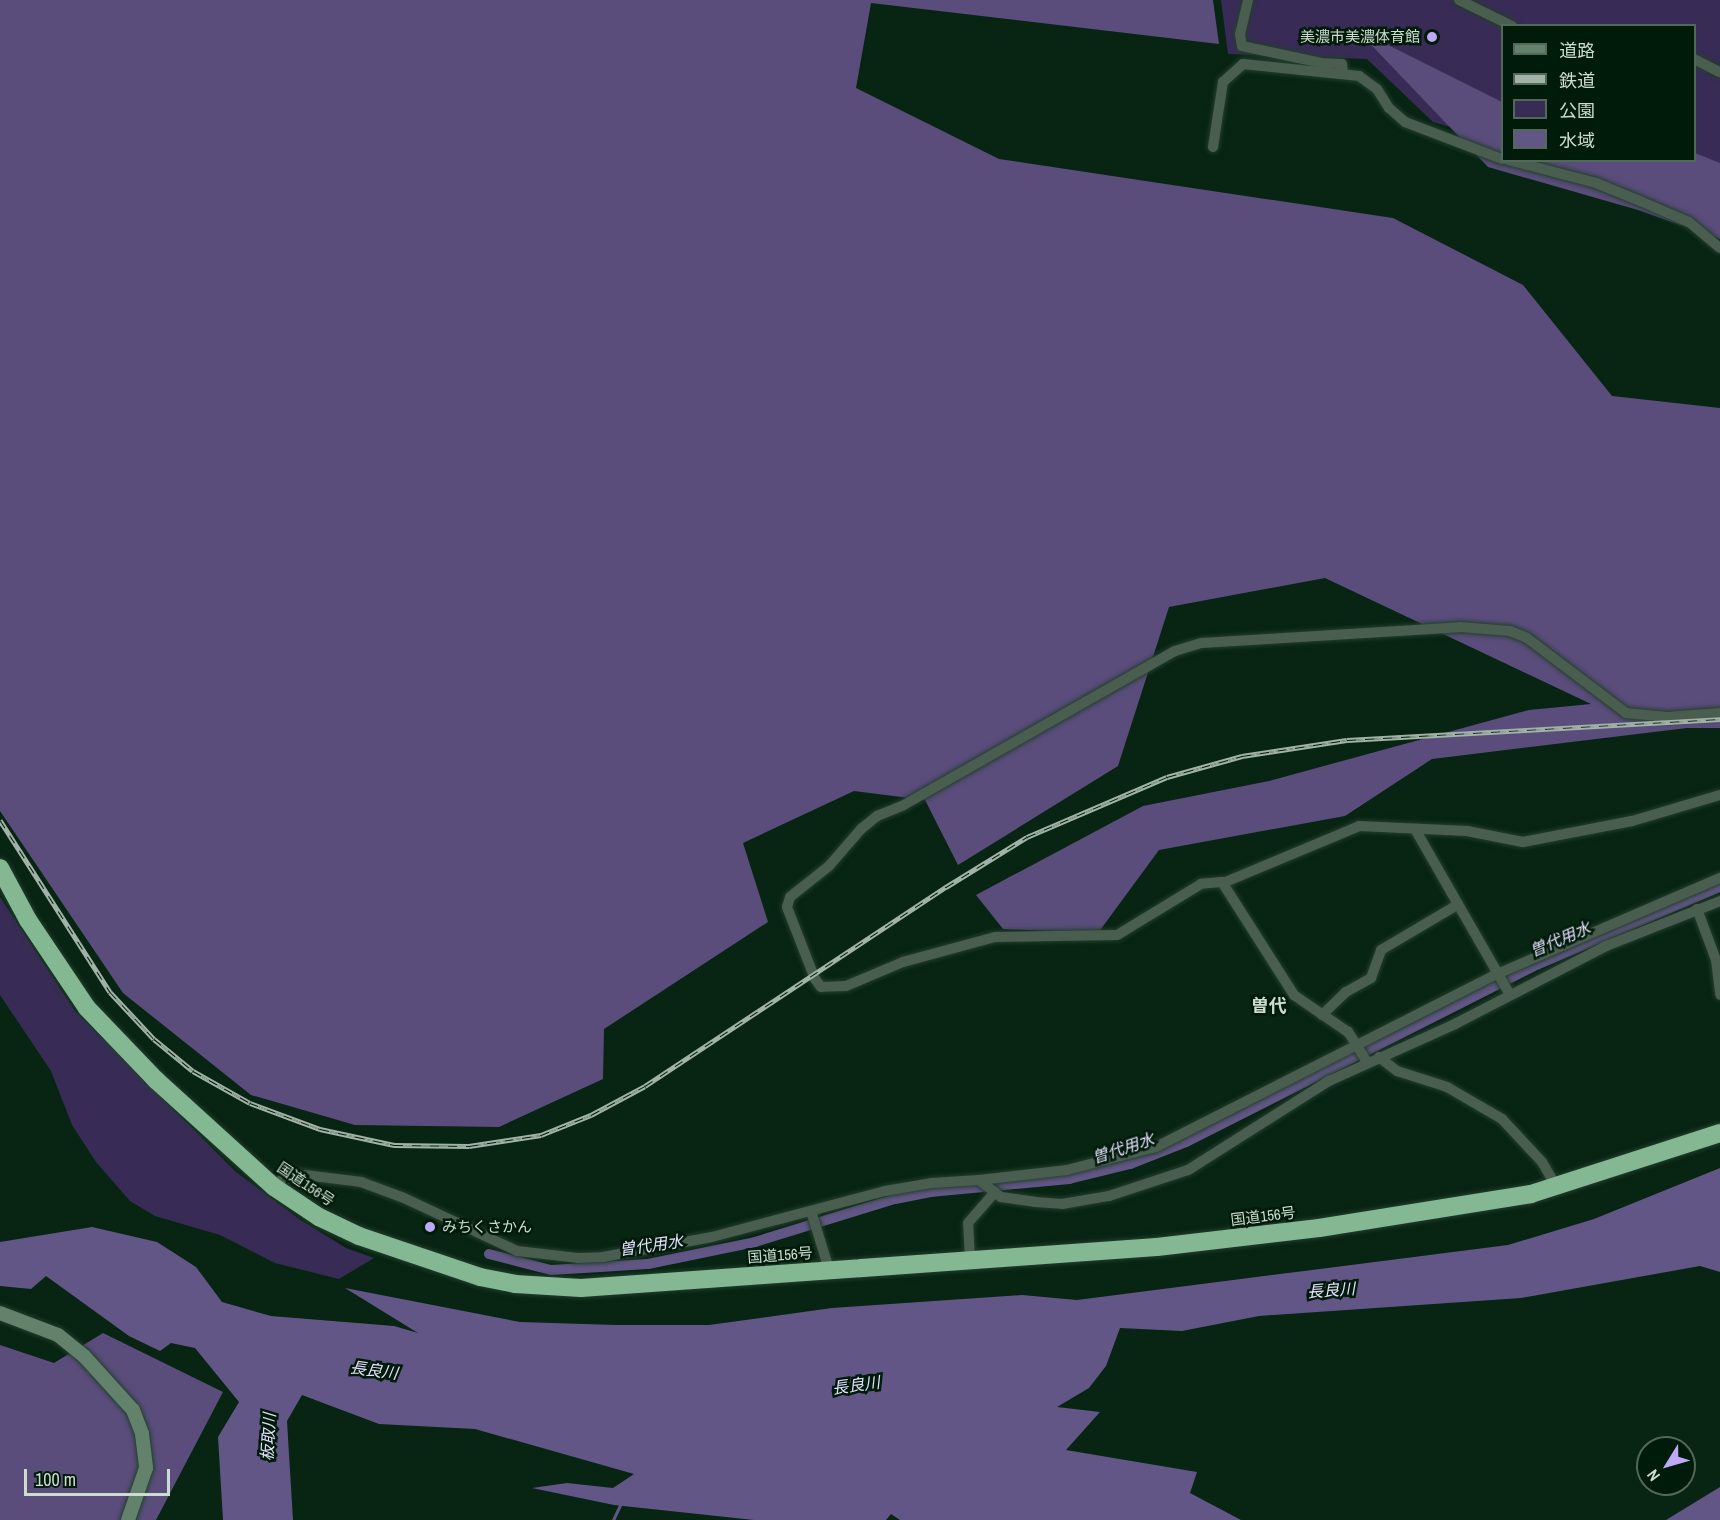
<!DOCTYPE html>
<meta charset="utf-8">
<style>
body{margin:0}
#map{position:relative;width:1720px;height:1520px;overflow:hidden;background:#082413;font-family:"Archivo Narrow","Noto Sans JP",sans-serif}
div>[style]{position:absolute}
.green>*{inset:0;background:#382c57}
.forest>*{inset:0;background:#5a4d7c}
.water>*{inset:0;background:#625686}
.stream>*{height:3px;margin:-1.5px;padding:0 1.5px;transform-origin:1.5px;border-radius:1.5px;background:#625686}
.canal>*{height:10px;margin:-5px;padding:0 5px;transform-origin:5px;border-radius:5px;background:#625686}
.roads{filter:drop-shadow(0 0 2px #233e2d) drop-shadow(0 0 2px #233e2d)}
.street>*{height:10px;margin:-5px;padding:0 5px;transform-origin:5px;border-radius:5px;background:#4a5e4f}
.secondary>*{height:14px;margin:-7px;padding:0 7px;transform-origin:7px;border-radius:7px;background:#62826b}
.highway>*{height:18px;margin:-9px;padding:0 9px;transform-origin:9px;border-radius:9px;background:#84b893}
.rail>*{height:5px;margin-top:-2.5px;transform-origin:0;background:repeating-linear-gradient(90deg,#011b0a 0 9px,#a0b3a6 0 18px);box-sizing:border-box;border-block:2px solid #a0b3a6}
.dots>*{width:16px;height:16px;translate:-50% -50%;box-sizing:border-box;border:3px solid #011b0a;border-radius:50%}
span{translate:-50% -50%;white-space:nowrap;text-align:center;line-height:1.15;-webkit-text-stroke:5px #011b0a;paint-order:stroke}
.poi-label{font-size:15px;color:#ccdcd0}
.right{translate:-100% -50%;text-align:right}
.left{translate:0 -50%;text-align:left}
.street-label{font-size:15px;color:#ccdcd0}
.water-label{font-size:16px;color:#e6dffe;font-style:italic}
.quarter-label{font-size:18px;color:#ccdcd0;font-weight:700}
.legend{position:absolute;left:1501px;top:24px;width:195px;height:138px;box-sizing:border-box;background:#011b0a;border:2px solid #526859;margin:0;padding:8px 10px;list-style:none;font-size:18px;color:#ccdcd0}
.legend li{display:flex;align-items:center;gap:12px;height:30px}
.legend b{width:30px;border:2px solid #526859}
.north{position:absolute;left:1636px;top:1436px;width:60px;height:60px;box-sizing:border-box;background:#011b0a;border:2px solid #526859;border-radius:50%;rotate:233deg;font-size:16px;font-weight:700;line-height:24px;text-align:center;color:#ccdcd0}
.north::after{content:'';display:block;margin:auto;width:21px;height:27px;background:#bda9f5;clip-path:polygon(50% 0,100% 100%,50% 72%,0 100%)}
.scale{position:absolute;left:24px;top:1469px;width:146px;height:27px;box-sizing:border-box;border:3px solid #ccdcd0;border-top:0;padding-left:8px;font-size:18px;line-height:21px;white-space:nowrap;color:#ccdcd0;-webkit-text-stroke:4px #011b0a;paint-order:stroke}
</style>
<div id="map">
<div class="green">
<div style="clip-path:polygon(1221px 0,1720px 0,1720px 234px,1694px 160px,1694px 26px,1502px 26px,1502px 142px,1433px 122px,1367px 59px,1228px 54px)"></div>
<div style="clip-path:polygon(0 897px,75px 1011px,235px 1171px,299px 1219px,346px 1248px,374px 1258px,339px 1279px,275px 1263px,220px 1235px,155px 1216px,130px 1201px,96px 1162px,72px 1125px,51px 1071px,0 995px)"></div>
</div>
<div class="forest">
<div style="clip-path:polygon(0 0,1213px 0,1219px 44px,871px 3px,856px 88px,999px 159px,1393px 218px,1523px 285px,1612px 396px,1720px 408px,1720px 728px,1687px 728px,1432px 759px,1345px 816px,1159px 850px,1098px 933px,1003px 929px,976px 895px,1143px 806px,1269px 781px,1529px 710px,1591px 704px,1325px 578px,1169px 607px,1118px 766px,958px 865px,925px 800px,854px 791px,743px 843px,768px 922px,604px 1029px,603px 1079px,499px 1127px,355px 1125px,251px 1095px,123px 993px,0 811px)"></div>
<div style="clip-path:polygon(1356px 29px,1502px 102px,1502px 160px,1694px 160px,1695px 153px,1720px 163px,1720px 239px,1638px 210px,1488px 167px)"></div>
<div style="clip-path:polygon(103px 1333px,223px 1392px,156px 1520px,0 1520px,0 1345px,54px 1363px)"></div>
</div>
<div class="water">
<div style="clip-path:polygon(1720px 1168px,1720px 1272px,1700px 1266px,1521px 1298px,1259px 1316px,1182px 1331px,1120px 1328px,1106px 1366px,1089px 1388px,1057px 1407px,1100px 1412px,1066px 1450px,1197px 1472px,1190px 1493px,1241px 1520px,900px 1520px,891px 1514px,886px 1520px,754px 1520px,614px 1505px,532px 1488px,567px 1483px,613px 1488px,634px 1474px,475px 1429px,379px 1424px,302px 1395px,287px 1421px,293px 1520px,223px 1520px,218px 1437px,239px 1402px,195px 1348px,171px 1343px,160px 1351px,129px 1336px,46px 1276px,31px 1289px,0 1286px,0 1242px,92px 1227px,157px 1242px,196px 1267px,222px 1302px,271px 1316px,394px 1326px,418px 1333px,345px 1288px,520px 1322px,616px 1325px,709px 1325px,832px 1308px,1022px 1295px,1077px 1300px,1508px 1245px,1594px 1219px)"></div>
<div style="clip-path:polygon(1720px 1487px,1720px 1520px,1666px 1520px)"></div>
</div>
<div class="stream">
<div style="left:613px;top:1520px;width:19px;rotate:-65deg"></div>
</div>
<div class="canal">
<div style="left:489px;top:1254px;width:64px;rotate:14.5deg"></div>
<div style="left:551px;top:1270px;width:97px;rotate:-3.5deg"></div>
<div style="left:648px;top:1264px;width:109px;rotate:-11.6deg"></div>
<div style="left:755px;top:1242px;width:146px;rotate:-17.1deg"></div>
<div style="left:895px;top:1199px;width:36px;rotate:-11deg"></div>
<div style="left:930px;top:1192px;width:140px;rotate:-5.3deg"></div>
<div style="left:1069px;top:1179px;width:63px;rotate:-13.8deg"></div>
<div style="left:1130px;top:1164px;width:60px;rotate:-21.4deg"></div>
<div style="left:1186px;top:1142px;width:388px;rotate:-26.8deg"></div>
<div style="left:1532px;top:967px;width:204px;rotate:-23.1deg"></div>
</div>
<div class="roads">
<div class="street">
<div style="left:1248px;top:0;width:35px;rotate:103deg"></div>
<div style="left:1240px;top:34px;width:12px;rotate:81deg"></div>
<div style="left:1242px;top:46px;width:81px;rotate:12.1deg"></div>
<div style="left:1321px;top:63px;width:21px;rotate:3deg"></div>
<div style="left:1342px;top:64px;width:10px;rotate:84deg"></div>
<div style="left:1459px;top:0;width:59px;rotate:26.1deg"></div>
<div style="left:1694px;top:59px;width:29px;rotate:27deg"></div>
<div style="left:1213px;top:147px;width:66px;rotate:-81.3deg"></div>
<div style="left:1223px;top:82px;width:27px;rotate:-42deg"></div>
<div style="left:1243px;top:64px;width:117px;rotate:5.9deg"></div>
<div style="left:1359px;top:76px;width:22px;rotate:36deg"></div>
<div style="left:1377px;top:89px;width:22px;rotate:58deg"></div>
<div style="left:1389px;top:108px;width:21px;rotate:41deg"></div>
<div style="left:1405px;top:122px;width:104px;rotate:20.9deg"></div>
<div style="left:1508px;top:160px;width:91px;rotate:14.6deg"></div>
<div style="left:1596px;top:183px;width:48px;rotate:22.2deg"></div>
<div style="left:1640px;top:201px;width:53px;rotate:23.2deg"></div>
<div style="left:1689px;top:222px;width:40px;rotate:40deg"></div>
<div style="left:1415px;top:829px;width:191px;rotate:60.2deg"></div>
<div style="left:1223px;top:883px;width:147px;rotate:-22.7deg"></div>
<div style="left:1359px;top:826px;width:108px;rotate:2.7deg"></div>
<div style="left:1467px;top:831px;width:57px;rotate:11.1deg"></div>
<div style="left:1523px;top:842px;width:111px;rotate:-10.9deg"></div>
<div style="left:1632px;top:821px;width:92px;rotate:-16.5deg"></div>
<div style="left:1697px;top:909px;width:54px;rotate:69.6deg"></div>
<div style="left:1716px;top:960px;width:35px;rotate:83deg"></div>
<div style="left:1322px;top:1015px;width:33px;rotate:-44deg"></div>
<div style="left:1346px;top:992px;width:29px;rotate:-29deg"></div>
<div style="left:1371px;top:978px;width:30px;rotate:-70deg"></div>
<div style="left:1381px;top:950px;width:88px;rotate:-30.6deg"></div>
<div style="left:1379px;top:1057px;width:23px;rotate:38deg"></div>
<div style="left:1397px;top:1071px;width:52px;rotate:17.7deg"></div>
<div style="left:1447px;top:1087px;width:64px;rotate:30.2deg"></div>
<div style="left:1502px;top:1119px;width:59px;rotate:47.1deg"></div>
<div style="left:1542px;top:1162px;width:30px;rotate:60deg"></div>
<div style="left:1367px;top:1062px;width:36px;rotate:-122deg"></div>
<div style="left:1348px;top:1032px;width:65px;rotate:-145.6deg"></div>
<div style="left:1294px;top:995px;width:134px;rotate:-122.5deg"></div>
<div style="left:1222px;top:882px;width:21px;rotate:175deg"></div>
<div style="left:1201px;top:884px;width:98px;rotate:148.7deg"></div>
<div style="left:1117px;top:935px;width:122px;rotate:179.1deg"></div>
<div style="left:995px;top:937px;width:95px;rotate:164.8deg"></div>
<div style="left:903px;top:962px;width:62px;rotate:157.2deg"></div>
<div style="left:846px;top:986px;width:25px;rotate:178deg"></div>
<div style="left:821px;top:987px;width:10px;rotate:-127deg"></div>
<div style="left:815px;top:979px;width:77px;rotate:-111.3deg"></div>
<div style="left:787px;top:907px;width:10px;rotate:-73deg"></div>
<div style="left:790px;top:897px;width:50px;rotate:-38.5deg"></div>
<div style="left:829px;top:866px;width:49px;rotate:-49.1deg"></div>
<div style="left:861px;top:829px;width:21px;rotate:-39deg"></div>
<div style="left:877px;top:816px;width:27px;rotate:-22deg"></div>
<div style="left:902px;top:806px;width:314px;rotate:-29.6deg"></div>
<div style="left:1175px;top:651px;width:28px;rotate:-17deg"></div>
<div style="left:1202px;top:643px;width:258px;rotate:-3.5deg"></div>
<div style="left:1460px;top:627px;width:50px;rotate:4.6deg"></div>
<div style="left:1510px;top:631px;width:18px;rotate:22deg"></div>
<div style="left:1527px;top:638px;width:124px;rotate:37.1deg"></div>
<div style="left:1626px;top:713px;width:41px;rotate:5.6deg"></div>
<div style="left:1667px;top:717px;width:53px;rotate:-4.3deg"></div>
<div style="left:979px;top:1180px;width:89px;rotate:-6.5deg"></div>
<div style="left:1067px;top:1170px;width:92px;rotate:-14.5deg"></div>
<div style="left:1156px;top:1147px;width:382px;rotate:-26.9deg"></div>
<div style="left:1497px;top:974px;width:243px;rotate:-23.3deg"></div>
<div style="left:274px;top:1187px;width:21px;rotate:-43deg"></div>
<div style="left:289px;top:1173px;width:73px;rotate:7.1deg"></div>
<div style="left:361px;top:1182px;width:46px;rotate:20.4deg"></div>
<div style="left:404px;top:1198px;width:125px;rotate:25.1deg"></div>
<div style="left:517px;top:1251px;width:61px;rotate:6.5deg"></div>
<div style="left:578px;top:1258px;width:25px;rotate:-2deg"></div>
<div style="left:603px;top:1257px;width:111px;rotate:-10.4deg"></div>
<div style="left:712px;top:1237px;width:179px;rotate:-14.9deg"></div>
<div style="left:885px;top:1191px;width:48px;rotate:-9.7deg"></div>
<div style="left:932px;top:1183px;width:47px;rotate:-3.7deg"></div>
<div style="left:979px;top:1180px;width:28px;rotate:38deg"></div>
<div style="left:1001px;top:1197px;width:34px;rotate:8deg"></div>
<div style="left:1035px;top:1202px;width:27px;rotate:4deg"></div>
<div style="left:1062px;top:1204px;width:48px;rotate:-9.7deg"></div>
<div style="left:1109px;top:1196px;width:83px;rotate:-18.2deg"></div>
<div style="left:1188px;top:1170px;width:167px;rotate:-32.3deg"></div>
<div style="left:1329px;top:1081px;width:138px;rotate:-24.3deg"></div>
<div style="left:1455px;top:1024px;width:170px;rotate:-27.3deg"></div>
<div style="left:1606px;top:946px;width:123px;rotate:-21.5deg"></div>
<div style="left:811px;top:1211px;width:61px;rotate:72.8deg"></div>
<div style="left:970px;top:1259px;width:36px;rotate:-93deg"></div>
<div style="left:968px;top:1223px;width:41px;rotate:-48.9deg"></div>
</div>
<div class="secondary">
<div style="left:0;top:1313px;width:62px;rotate:20.8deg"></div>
<div style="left:58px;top:1335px;width:33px;rotate:39deg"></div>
<div style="left:84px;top:1356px;width:73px;rotate:47.8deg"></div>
<div style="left:133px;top:1410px;width:26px;rotate:69deg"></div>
<div style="left:142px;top:1434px;width:34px;rotate:83deg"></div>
<div style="left:146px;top:1468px;width:55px;rotate:109.1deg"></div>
</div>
<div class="highway">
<div style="left:0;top:868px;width:59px;rotate:61.7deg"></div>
<div style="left:28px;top:920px;width:106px;rotate:56.2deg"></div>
<div style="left:87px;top:1008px;width:100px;rotate:46.2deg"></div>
<div style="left:156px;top:1080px;width:159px;rotate:42.2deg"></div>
<div style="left:274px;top:1187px;width:54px;rotate:33.7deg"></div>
<div style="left:319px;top:1217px;width:44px;rotate:25.4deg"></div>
<div style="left:359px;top:1236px;width:128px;rotate:18.7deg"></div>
<div style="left:480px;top:1277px;width:36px;rotate:11deg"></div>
<div style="left:515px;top:1284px;width:66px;rotate:3.5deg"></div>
<div style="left:581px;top:1288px;width:577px;rotate:-4.07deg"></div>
<div style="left:1157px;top:1247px;width:163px;rotate:-6.7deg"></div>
<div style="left:1319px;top:1228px;width:215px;rotate:-9.1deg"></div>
<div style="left:1531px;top:1194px;width:199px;rotate:-17.9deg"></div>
</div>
</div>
<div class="rail">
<div style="left:0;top:820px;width:204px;rotate:57.4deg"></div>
<div style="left:110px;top:992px;width:64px;rotate:46.9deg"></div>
<div style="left:154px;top:1039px;width:50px;rotate:39.4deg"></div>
<div style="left:193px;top:1071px;width:65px;rotate:29.3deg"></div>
<div style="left:250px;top:1103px;width:75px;rotate:20.4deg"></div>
<div style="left:320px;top:1129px;width:76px;rotate:12.2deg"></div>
<div style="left:394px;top:1145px;width:75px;rotate:0.8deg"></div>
<div style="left:469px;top:1146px;width:73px;rotate:-8.7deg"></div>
<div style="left:541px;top:1135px;width:54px;rotate:-21.8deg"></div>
<div style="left:591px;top:1115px;width:61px;rotate:-28.2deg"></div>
<div style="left:645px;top:1086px;width:361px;rotate:-33.5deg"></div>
<div style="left:946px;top:887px;width:95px;rotate:-31.7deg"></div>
<div style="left:1027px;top:837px;width:152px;rotate:-23.2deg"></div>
<div style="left:1167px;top:777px;width:78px;rotate:-15.6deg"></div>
<div style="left:1242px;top:756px;width:106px;rotate:-8.7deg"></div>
<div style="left:1347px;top:740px;width:374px;rotate:-3.2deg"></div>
</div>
<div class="dots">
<div style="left:1432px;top:37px;background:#bda9f5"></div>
<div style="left:430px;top:1227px;background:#bda9f5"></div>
</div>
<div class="poi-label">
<span class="right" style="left:1420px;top:37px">美濃市美濃体育館</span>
<span class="left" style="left:442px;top:1227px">みちくさかん</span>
</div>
<div class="street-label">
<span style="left:306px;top:1184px;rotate:34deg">国道156号</span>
<span style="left:1263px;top:1216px;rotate:-7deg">国道156号</span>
<span style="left:780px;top:1255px;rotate:-4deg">国道156号</span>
</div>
<div class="water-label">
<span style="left:1560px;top:939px;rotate:-23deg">曽代用水</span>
<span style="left:1123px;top:1148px;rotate:-18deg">曽代用水</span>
<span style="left:651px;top:1245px;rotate:-8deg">曽代用水</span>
<span style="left:1331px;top:1290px;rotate:-4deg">長良川</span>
<span style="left:374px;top:1370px;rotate:8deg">長良川</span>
<span style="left:856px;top:1385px;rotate:-8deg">長良川</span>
<span style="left:268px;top:1437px;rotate:-87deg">板取川</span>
</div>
<div class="quarter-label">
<span style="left:1269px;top:1006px">曽代</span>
</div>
<ul class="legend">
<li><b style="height:8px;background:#62826b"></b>道路</li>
<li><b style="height:8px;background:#a0b3a6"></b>鉄道</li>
<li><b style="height:16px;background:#382c57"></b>公園</li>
<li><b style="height:16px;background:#625686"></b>水域</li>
</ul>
<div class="north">N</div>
<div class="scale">100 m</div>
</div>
